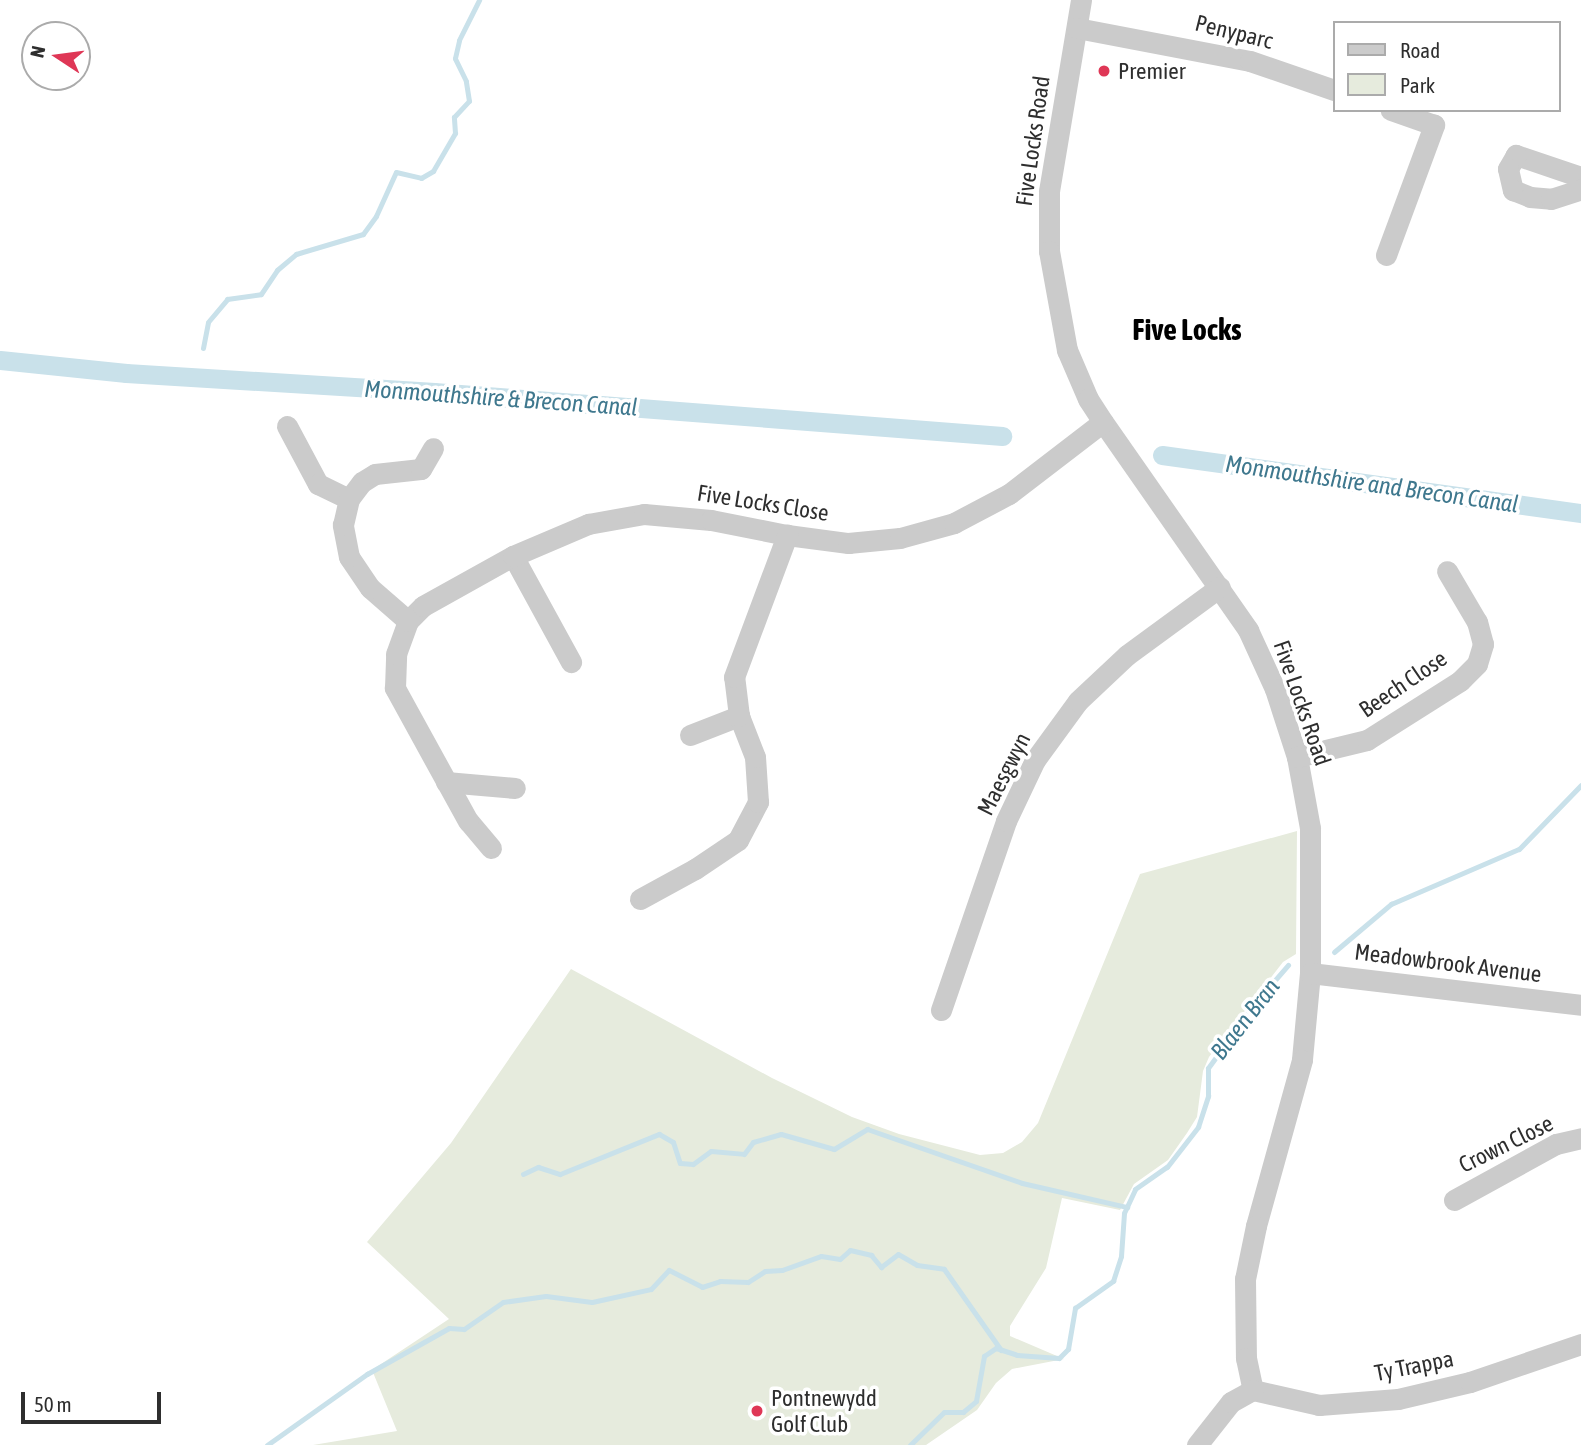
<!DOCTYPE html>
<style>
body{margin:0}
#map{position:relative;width:1581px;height:1445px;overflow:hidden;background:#fff;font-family:"Asap Condensed",sans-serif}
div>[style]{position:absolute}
.green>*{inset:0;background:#e6ebdd}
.stream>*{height:5px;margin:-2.5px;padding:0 2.5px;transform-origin:2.5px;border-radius:2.5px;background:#c9e1ea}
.canal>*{height:19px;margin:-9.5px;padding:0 9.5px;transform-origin:9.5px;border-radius:9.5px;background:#c9e1ea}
.minor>*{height:21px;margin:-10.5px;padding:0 10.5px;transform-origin:10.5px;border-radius:10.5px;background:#cbcbcb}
.dots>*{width:19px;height:19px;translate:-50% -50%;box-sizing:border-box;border:4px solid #fff;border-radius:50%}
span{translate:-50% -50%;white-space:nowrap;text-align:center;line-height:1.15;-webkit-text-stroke:7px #fff;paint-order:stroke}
.street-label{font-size:23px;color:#2e2e2e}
.poi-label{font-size:23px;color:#2e2e2e}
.left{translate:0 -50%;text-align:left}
.water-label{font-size:24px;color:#3f788e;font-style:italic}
.district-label{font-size:30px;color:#000;font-weight:700}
.legend{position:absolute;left:1333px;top:21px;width:228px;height:91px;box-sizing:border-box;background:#fff;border:2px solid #ababab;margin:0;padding:9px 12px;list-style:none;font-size:21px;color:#2e2e2e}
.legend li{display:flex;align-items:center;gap:14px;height:35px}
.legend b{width:35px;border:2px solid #ababab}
.north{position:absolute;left:21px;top:21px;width:70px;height:70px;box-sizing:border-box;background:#fff;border:2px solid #ababab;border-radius:50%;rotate:283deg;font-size:19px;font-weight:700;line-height:28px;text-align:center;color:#2e2e2e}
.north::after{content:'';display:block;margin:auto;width:24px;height:32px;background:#df3756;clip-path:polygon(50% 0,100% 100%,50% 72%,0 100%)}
.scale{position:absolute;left:21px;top:1392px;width:140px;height:32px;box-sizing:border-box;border:4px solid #2e2e2e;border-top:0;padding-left:9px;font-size:21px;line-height:24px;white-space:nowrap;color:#2e2e2e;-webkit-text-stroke:5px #fff;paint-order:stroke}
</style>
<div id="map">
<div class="green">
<div style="clip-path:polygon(1297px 831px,1296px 954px,1283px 962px,1209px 1057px,1203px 1071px,1197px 1117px,1187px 1133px,1168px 1160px,1134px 1184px,1120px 1210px,1062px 1198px,1046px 1268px,1010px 1326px,1010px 1336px,1064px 1359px,1012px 1369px,996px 1383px,977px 1410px,926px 1445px,313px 1445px,397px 1431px,372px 1370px,449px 1319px,367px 1242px,451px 1143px,571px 969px,772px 1078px,852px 1117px,899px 1134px,980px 1155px,1003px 1153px,1022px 1142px,1038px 1123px,1140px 874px)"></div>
</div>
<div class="stream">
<div style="left:203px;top:348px;width:26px;rotate:-79deg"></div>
<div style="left:208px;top:322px;width:30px;rotate:-50deg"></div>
<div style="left:227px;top:299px;width:34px;rotate:-8deg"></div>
<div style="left:261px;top:294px;width:29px;rotate:-56deg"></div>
<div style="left:277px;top:270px;width:25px;rotate:-40deg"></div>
<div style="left:296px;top:254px;width:70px;rotate:-16.6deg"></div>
<div style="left:363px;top:234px;width:22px;rotate:-54deg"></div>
<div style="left:376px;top:216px;width:48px;rotate:-65.6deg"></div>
<div style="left:396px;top:172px;width:26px;rotate:13deg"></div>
<div style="left:421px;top:178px;width:14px;rotate:-30deg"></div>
<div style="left:433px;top:171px;width:44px;rotate:-59.9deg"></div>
<div style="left:455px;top:133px;width:16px;rotate:-94deg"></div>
<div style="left:454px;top:117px;width:22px;rotate:-47deg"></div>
<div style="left:469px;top:101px;width:20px;rotate:-99deg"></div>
<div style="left:466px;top:81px;width:25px;rotate:-116deg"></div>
<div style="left:455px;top:58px;width:18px;rotate:-77deg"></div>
<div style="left:459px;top:40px;width:45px;rotate:-63.4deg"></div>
<div style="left:1334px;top:952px;width:75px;rotate:-40.1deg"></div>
<div style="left:1391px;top:904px;width:139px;rotate:-23.3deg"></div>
<div style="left:1519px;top:849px;width:89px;rotate:-45.9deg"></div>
<div style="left:523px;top:1174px;width:17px;rotate:-25deg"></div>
<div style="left:538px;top:1167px;width:23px;rotate:18deg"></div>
<div style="left:560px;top:1174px;width:107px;rotate:-22deg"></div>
<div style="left:659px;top:1134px;width:16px;rotate:30deg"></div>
<div style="left:673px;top:1142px;width:22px;rotate:72deg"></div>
<div style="left:680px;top:1163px;width:13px;rotate:4deg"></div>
<div style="left:693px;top:1164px;width:22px;rotate:-36deg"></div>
<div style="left:711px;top:1151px;width:33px;rotate:5deg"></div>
<div style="left:744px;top:1154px;width:15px;rotate:-53deg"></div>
<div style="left:753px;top:1142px;width:29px;rotate:-16deg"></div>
<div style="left:781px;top:1134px;width:55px;rotate:15.8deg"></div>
<div style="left:834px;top:1149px;width:39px;rotate:-31deg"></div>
<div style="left:867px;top:1129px;width:164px;rotate:19.2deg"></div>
<div style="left:1022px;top:1183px;width:108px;rotate:12.9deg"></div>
<div style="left:267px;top:1445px;width:123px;rotate:-35.4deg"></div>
<div style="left:367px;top:1374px;width:94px;rotate:-29.3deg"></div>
<div style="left:449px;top:1328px;width:15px;rotate:4deg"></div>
<div style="left:464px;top:1329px;width:47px;rotate:-34.7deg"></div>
<div style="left:503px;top:1302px;width:43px;rotate:-7.9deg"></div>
<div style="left:546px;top:1296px;width:46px;rotate:7.4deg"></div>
<div style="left:592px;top:1302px;width:60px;rotate:-12.4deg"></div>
<div style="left:651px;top:1289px;width:26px;rotate:-47deg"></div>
<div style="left:669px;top:1270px;width:37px;rotate:27deg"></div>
<div style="left:702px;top:1287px;width:19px;rotate:-18deg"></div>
<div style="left:720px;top:1281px;width:28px;rotate:2deg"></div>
<div style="left:748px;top:1282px;width:20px;rotate:-33deg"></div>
<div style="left:765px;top:1271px;width:17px;rotate:-3deg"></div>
<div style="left:782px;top:1270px;width:41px;rotate:-19.7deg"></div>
<div style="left:821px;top:1256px;width:19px;rotate:9deg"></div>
<div style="left:840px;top:1259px;width:13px;rotate:-42deg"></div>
<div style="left:850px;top:1250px;width:22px;rotate:13deg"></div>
<div style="left:871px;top:1255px;width:16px;rotate:50deg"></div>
<div style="left:881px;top:1267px;width:21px;rotate:-37deg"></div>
<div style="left:898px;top:1254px;width:22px;rotate:30deg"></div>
<div style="left:917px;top:1265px;width:27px;rotate:8deg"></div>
<div style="left:944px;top:1269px;width:99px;rotate:54.9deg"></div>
<div style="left:910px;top:1445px;width:47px;rotate:-44.1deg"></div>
<div style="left:944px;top:1412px;width:19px"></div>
<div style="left:963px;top:1412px;width:17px;rotate:-40deg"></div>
<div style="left:976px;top:1401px;width:46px;rotate:-79.9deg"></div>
<div style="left:984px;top:1356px;width:14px;rotate:-34deg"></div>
<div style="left:996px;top:1348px;width:22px;rotate:18deg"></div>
<div style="left:1017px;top:1355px;width:42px;rotate:4.1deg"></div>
<div style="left:1059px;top:1358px;width:13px;rotate:-45deg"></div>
<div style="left:1068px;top:1349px;width:42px;rotate:-80.3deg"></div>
<div style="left:1075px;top:1308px;width:47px;rotate:-35.4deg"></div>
<div style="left:1113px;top:1281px;width:26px;rotate:-72deg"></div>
<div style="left:1121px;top:1256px;width:43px;rotate:-86deg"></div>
<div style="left:1124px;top:1213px;width:26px;rotate:-65deg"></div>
<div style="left:1135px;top:1189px;width:39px;rotate:-35deg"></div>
<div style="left:1167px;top:1167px;width:51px;rotate:-52.2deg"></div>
<div style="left:1198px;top:1127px;width:33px;rotate:-72deg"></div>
<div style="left:1208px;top:1096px;width:28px;rotate:-90deg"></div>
<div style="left:1208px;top:1068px;width:82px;rotate:-54deg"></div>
<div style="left:1256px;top:1002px;width:49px;rotate:-49.1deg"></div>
</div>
<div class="canal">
<div style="left:0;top:360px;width:127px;rotate:5.9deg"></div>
<div style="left:126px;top:373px;width:309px;rotate:3.5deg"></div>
<div style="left:434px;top:392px;width:570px;rotate:4.43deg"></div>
<div style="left:1162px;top:455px;width:423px;rotate:7.9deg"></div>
</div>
<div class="minor">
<div style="left:1081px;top:0;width:194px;rotate:99.5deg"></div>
<div style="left:1049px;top:191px;width:60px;rotate:90deg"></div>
<div style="left:1049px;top:251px;width:101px;rotate:79.7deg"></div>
<div style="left:1067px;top:350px;width:53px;rotate:66.8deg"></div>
<div style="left:1088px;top:399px;width:27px;rotate:57deg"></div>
<div style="left:1103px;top:422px;width:254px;rotate:55.1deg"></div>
<div style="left:1248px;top:630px;width:65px;rotate:65.4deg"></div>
<div style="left:1275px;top:689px;width:71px;rotate:72.1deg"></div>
<div style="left:1297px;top:757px;width:72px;rotate:79.6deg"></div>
<div style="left:1310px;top:828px;width:145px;rotate:90deg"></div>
<div style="left:1310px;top:973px;width:87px;rotate:95.3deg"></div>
<div style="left:1302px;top:1060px;width:172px;rotate:105.5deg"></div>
<div style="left:1256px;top:1226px;width:54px;rotate:101.7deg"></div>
<div style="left:1245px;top:1279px;width:79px;rotate:89.3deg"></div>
<div style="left:1246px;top:1358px;width:33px;rotate:78deg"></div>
<div style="left:1077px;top:28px;width:176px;rotate:10.8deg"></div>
<div style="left:1250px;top:61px;width:89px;rotate:19deg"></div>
<div style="left:1581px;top:177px;width:69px;rotate:-161.3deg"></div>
<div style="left:1516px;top:155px;width:16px;rotate:120deg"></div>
<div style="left:1508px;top:169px;width:22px;rotate:77deg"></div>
<div style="left:1513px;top:190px;width:18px;rotate:22deg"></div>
<div style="left:1530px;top:197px;width:21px;rotate:5deg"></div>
<div style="left:1551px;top:199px;width:32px;rotate:-18deg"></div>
<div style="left:1386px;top:255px;width:139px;rotate:-69.7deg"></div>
<div style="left:1434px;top:125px;width:46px;rotate:-160.8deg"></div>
<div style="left:287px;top:426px;width:66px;rotate:61.9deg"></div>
<div style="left:318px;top:484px;width:34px;rotate:26deg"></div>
<div style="left:513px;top:556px;width:121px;rotate:61.3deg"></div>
<div style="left:408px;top:621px;width:50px;rotate:-139deg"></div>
<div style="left:370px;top:588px;width:37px;rotate:-124deg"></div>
<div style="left:349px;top:557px;width:33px;rotate:-101deg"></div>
<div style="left:343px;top:525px;width:27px;rotate:-77deg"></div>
<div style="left:349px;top:499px;width:21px;rotate:-53deg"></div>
<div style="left:362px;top:482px;width:15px;rotate:-32deg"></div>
<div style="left:375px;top:474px;width:46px;rotate:-6.2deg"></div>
<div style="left:421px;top:469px;width:24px;rotate:-60deg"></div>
<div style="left:690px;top:735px;width:53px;rotate:-21.2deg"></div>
<div style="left:1297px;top:757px;width:72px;rotate:-13.7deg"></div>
<div style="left:1367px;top:740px;width:110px;rotate:-32.4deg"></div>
<div style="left:1460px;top:681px;width:24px;rotate:-45deg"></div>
<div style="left:1477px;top:664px;width:21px;rotate:-73deg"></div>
<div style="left:1483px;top:644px;width:23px;rotate:-105deg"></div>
<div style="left:1477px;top:622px;width:59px;rotate:-120.5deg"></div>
<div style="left:446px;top:782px;width:69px;rotate:5deg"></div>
<div style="left:491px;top:848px;width:35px;rotate:-130deg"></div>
<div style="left:468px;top:821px;width:152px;rotate:-118.8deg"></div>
<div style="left:395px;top:688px;width:34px;rotate:-88deg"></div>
<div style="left:396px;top:654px;width:35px;rotate:-70deg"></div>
<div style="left:408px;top:621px;width:21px;rotate:-45deg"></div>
<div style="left:423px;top:606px;width:103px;rotate:-29.1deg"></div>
<div style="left:513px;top:556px;width:82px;rotate:-23.1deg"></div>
<div style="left:588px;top:524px;width:57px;rotate:-10.1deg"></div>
<div style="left:644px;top:514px;width:67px;rotate:5.1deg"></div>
<div style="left:711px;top:520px;width:77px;rotate:11.2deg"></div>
<div style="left:787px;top:535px;width:62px;rotate:7.5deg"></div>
<div style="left:848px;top:543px;width:52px;rotate:-5.5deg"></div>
<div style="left:900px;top:538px;width:56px;rotate:-15.5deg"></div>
<div style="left:954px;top:523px;width:62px;rotate:-27.8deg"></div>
<div style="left:1009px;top:494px;width:118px;rotate:-37.5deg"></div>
<div style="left:640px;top:899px;width:63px;rotate:-28.6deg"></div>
<div style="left:695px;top:869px;width:52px;rotate:-34deg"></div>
<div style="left:738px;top:840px;width:43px;rotate:-62.2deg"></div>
<div style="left:758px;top:802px;width:45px;rotate:-93.8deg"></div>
<div style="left:755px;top:757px;width:44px;rotate:-111.3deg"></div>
<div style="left:739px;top:716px;width:39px;rotate:-97deg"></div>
<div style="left:734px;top:677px;width:152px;rotate:-69.5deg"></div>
<div style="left:1310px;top:973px;width:273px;rotate:6.7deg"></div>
<div style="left:941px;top:1010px;width:200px;rotate:-71deg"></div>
<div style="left:1006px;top:821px;width:68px;rotate:-64.6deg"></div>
<div style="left:1035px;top:760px;width:73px;rotate:-53.9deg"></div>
<div style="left:1078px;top:701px;width:67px;rotate:-43.2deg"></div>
<div style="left:1127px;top:655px;width:115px;rotate:-36.2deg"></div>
<div style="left:1454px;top:1200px;width:116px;rotate:-28.8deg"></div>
<div style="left:1556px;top:1144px;width:26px;rotate:-13deg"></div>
<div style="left:1253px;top:1390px;width:68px;rotate:12.8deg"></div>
<div style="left:1319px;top:1405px;width:79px;rotate:-4.3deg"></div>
<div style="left:1398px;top:1399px;width:74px;rotate:-13.3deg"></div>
<div style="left:1470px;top:1382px;width:117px;rotate:-18.9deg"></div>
<div style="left:1197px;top:1445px;width:55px;rotate:-51.7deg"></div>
<div style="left:1231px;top:1402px;width:25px;rotate:-29deg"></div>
</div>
<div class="dots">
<div style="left:1104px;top:71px;background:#df3756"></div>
<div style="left:757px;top:1411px;background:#df3756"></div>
</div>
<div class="street-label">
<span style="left:1234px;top:32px;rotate:14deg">Penyparc</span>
<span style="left:1033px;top:141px;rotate:-82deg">Five Locks Road</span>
<span style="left:763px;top:503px;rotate:9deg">Five Locks Close</span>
<span style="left:1403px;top:684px;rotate:-34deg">Beech Close</span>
<span style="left:1302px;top:703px;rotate:71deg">Five Locks Road</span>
<span style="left:1004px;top:774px;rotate:-63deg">Maesgwyn</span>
<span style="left:1448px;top:963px;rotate:7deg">Meadowbrook Avenue</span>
<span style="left:1506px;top:1144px;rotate:-26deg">Crown Close</span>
<span style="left:1414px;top:1366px;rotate:-11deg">Ty Trappa</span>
</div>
<div class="poi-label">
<span class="left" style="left:1118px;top:71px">Premier</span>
<span class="left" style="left:771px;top:1411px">Pontnewydd<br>Golf Club</span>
</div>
<div class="water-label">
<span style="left:501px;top:398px;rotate:4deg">Monmouthshire &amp; Brecon Canal</span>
<span style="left:1372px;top:484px;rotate:8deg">Monmouthshire and Brecon Canal</span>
<span style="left:1245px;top:1019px;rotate:-52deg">Blaen Bran</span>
</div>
<div class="district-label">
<span style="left:1187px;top:329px">Five Locks</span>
</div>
<ul class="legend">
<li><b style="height:9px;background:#cbcbcb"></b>Road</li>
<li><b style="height:19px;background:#e6ebdd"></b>Park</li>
</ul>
<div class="north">N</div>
<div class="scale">50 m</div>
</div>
